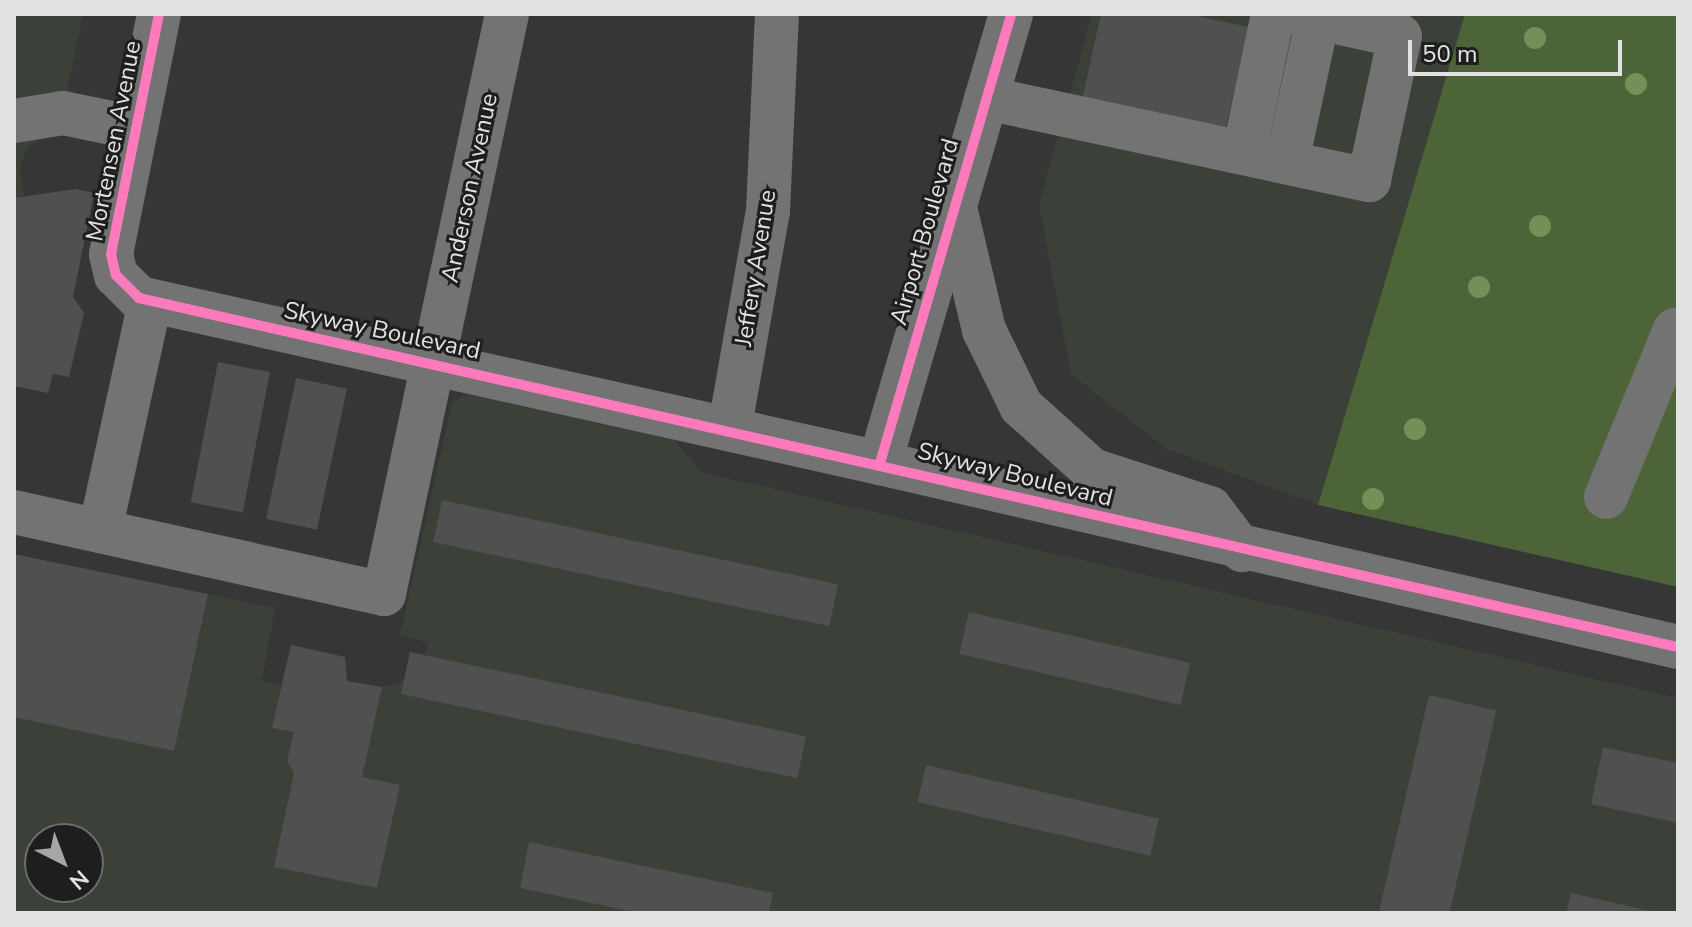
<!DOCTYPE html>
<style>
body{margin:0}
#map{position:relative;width:1692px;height:927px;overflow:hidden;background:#353635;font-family:"Nunito Sans",sans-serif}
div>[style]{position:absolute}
.built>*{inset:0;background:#3b4038}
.green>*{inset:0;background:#4d6439}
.building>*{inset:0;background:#4f504f;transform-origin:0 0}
.minor>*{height:44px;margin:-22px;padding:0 22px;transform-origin:22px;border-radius:22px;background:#727372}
.major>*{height:44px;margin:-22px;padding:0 22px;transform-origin:22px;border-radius:22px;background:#727372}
.cycleway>*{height:10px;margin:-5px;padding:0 5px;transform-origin:5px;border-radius:5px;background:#fd7abc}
.trees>*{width:22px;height:22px;margin:-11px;border-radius:50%;background:#739058}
span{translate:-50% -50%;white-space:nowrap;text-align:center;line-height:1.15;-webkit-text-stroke:6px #1d1e1d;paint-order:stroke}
.street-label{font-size:24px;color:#e1e2e1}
.frame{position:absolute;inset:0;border:16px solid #e1e2e1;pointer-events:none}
.north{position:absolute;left:24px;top:823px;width:80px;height:80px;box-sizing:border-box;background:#1d1e1d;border:2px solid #6b6c6b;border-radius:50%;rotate:138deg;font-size:22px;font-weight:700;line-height:32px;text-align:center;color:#e1e2e1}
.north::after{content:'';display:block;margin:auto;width:28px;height:36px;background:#a5a6a5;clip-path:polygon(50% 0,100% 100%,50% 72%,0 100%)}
.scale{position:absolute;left:1408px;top:40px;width:214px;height:36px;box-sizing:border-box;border:4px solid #e1e2e1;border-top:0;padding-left:10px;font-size:24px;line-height:28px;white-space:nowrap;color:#e1e2e1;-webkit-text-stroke:6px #1d1e1d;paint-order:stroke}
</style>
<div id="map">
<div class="built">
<div style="clip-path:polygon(14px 14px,83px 14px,59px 131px,29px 146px,20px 166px,24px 196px,14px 198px)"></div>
<div style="clip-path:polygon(1092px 14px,1465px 14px,1318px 505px,1167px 449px,1071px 374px,1039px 205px)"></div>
<div style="clip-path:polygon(evenodd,467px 393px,672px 438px,701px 472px,1678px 698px,1678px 913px,14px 913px,14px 554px,275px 608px,262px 681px,281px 685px,291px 645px,345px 657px,347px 681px,382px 687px,419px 676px,428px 643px,400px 635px,452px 403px,467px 393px,40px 839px,88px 839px,88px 887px,40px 887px,40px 839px)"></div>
</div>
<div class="green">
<div style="clip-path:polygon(1465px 14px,1678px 14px,1678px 587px,1318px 505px)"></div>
</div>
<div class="building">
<div style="clip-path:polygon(1101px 14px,1187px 14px,1249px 27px,1225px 131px,1082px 100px)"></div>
<div style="clip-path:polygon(76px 189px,94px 193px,73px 297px,84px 313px,69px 377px,53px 374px,48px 393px,14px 386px,14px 198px)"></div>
<div style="left:218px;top:362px;width:53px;height:143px;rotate:11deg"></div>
<div style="left:296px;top:378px;width:52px;height:144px;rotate:12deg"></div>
<div style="left:442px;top:500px;width:405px;height:43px;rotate:12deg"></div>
<div style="clip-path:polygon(14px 554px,208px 594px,174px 751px,14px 717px)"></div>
<div style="left:969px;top:612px;width:227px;height:43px;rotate:13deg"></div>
<div style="clip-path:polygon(291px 645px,345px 657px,347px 681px,382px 687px,362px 777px,400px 785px,377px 888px,274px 867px,294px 773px,287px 761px,294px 732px,272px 728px)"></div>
<div style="left:410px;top:652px;width:405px;height:43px;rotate:12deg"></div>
<div style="left:1429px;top:695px;width:69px;height:224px;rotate:13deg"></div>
<div style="clip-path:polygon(1603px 747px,1678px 763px,1678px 823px,1591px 804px)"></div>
<div style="left:926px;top:765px;width:239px;height:38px;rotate:13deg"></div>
<div style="clip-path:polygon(529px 842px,773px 893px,769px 913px,639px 913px,520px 888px)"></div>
<div style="clip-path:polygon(1571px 893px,1655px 912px,1654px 913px,1566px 913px)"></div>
</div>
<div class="minor">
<div style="left:159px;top:14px;width:245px;rotate:101.3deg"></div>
<div style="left:111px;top:254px;width:22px;rotate:77deg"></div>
<div style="left:116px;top:275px;width:33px;rotate:45deg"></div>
<div style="left:139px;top:298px;width:759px;rotate:12.55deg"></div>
<div style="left:986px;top:98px;width:392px;rotate:12.1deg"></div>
<div style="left:1369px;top:180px;width:147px;rotate:-77.9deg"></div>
<div style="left:1400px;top:36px;width:102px;rotate:-167.6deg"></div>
<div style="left:14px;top:121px;width:50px;rotate:-9.3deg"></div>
<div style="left:63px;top:113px;width:75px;rotate:11.6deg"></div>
<div style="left:1244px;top:153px;width:142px;rotate:-78.2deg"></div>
<div style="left:1287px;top:162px;width:147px;rotate:-77.9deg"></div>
<div style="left:730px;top:426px;width:218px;rotate:-80deg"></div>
<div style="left:768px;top:211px;width:197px;rotate:-87.4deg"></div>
<div style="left:1606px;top:497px;width:181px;rotate:-67.6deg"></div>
<div style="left:14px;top:512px;width:379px;rotate:12.5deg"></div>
<div style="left:384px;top:594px;width:593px;rotate:-78.03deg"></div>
<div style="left:100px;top:531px;width:234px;rotate:-77.7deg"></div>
</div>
<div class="major">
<div style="left:1011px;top:14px;width:468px;rotate:106.3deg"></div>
<div style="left:880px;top:463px;width:819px;rotate:12.98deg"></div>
<div style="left:953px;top:199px;width:135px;rotate:76.7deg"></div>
<div style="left:984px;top:330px;width:85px;rotate:64deg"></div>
<div style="left:1021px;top:406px;width:96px;rotate:42deg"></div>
<div style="left:1092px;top:470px;width:124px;rotate:17.9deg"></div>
<div style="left:1210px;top:508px;width:53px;rotate:52.7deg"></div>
</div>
<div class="cycleway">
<div style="left:159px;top:14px;width:245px;rotate:101.3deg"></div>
<div style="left:111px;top:254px;width:22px;rotate:77deg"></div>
<div style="left:116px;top:275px;width:33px;rotate:45deg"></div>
<div style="left:139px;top:298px;width:1578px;rotate:12.78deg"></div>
<div style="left:880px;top:463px;width:468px;rotate:-73.7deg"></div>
</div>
<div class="trees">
<div style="left:1535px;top:38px"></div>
<div style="left:1636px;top:84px"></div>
<div style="left:1540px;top:226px"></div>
<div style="left:1479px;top:287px"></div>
<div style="left:1415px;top:429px"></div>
<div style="left:1373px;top:499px"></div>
</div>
<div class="street-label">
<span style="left:114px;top:141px;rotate:-79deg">Mortensen Avenue</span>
<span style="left:470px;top:188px;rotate:-78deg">Anderson Avenue</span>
<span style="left:925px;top:232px;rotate:-74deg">Airport Boulevard</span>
<span style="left:756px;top:268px;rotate:-81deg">Jeffery Avenue</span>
<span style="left:382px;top:331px;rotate:12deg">Skyway Boulevard</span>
<span style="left:1015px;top:475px;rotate:14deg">Skyway Boulevard</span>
</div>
<div class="frame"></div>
<div class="north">N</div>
<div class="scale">50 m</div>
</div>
